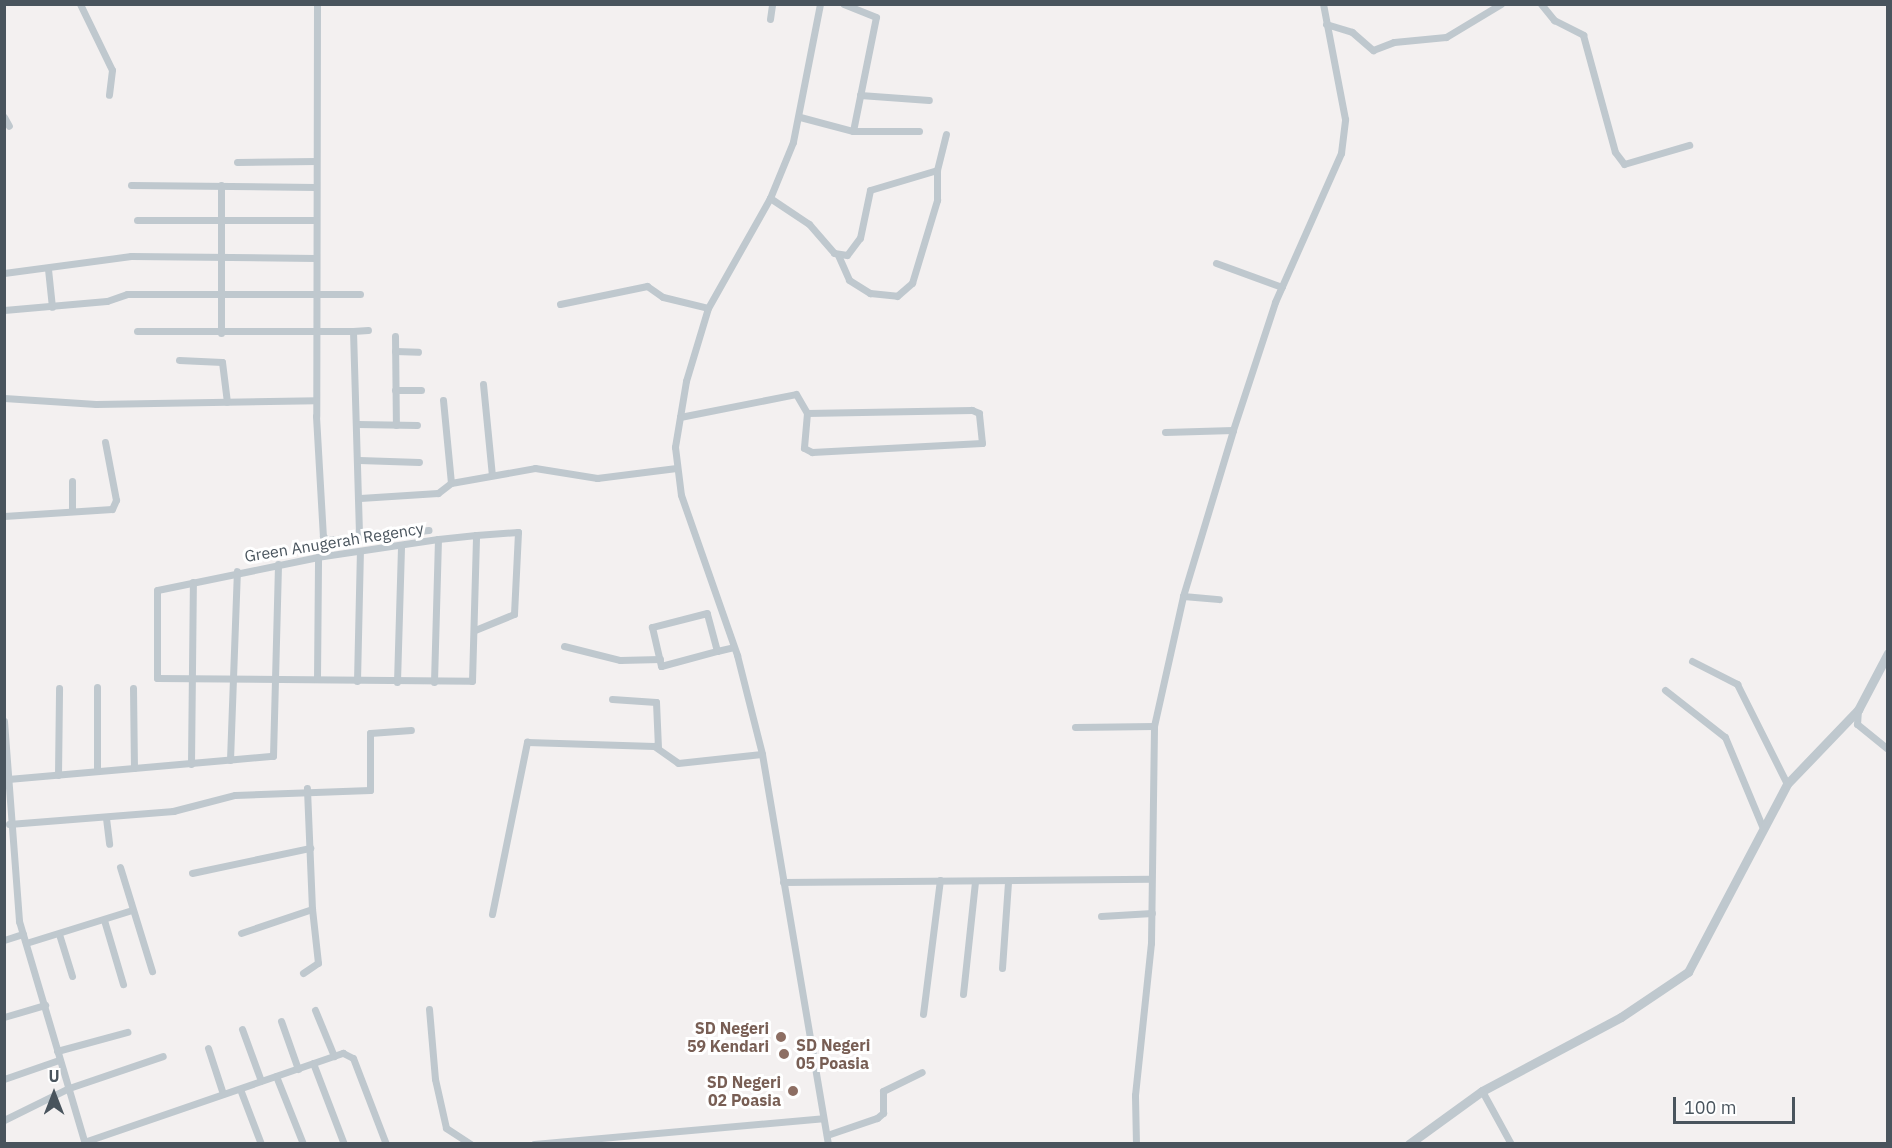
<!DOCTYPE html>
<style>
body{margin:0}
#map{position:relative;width:1892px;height:1148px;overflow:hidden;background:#f3f0f0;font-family:"IBM Plex Sans",sans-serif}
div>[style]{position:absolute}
.minor>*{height:7px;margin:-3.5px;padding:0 3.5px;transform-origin:3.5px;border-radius:3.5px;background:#bfc8ce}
.tertiary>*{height:9px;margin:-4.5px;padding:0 4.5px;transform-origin:4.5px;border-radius:4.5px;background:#bfc8ce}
.dots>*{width:16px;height:16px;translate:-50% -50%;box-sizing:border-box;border:3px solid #fff;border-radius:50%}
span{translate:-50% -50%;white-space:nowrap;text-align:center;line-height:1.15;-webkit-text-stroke:6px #fff;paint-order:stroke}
.street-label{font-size:16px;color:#49545d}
.education-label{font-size:16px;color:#785e54;font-weight:700}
.right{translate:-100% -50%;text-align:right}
.left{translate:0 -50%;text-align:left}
.frame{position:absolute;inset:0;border:6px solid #49545d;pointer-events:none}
.north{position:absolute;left:24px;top:1064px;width:60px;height:60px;-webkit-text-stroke:4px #fff;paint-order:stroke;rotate:0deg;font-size:16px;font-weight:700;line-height:24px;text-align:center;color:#49545d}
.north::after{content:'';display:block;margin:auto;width:21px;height:27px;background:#49545d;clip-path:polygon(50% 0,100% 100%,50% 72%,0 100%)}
.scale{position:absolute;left:1673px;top:1097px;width:122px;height:27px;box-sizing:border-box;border:3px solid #49545d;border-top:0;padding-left:8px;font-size:18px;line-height:21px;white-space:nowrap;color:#49545d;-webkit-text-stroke:4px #fff;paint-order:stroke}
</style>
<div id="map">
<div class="minor">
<div style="left:80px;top:4px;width:73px;rotate:64.1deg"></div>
<div style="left:112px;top:70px;width:25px;rotate:97deg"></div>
<div style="left:317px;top:4px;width:412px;rotate:90.1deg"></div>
<div style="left:316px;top:416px;width:120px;rotate:86.7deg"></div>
<div style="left:323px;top:536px;width:6px;rotate:45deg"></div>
<div style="left:327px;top:540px;width:102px;rotate:-5.6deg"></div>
<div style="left:820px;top:4px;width:141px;rotate:101.1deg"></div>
<div style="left:793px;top:142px;width:61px;rotate:112.3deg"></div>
<div style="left:770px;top:198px;width:126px;rotate:119.4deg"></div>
<div style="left:708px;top:308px;width:76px;rotate:106.8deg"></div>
<div style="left:686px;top:381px;width:67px;rotate:99.5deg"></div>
<div style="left:675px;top:447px;width:48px;rotate:82.9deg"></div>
<div style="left:681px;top:495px;width:170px;rotate:70.7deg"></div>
<div style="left:737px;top:655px;width:102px;rotate:75.8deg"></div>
<div style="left:762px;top:754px;width:396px;rotate:80.4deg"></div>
<div style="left:1541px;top:4px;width:21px;rotate:51deg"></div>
<div style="left:1554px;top:20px;width:33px;rotate:27deg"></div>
<div style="left:1583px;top:35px;width:121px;rotate:74.7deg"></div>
<div style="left:1615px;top:152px;width:15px;rotate:53deg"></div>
<div style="left:1624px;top:164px;width:68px;rotate:-16.3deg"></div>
<div style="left:770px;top:19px;width:15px;rotate:-82deg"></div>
<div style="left:1326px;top:24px;width:27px;rotate:17deg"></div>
<div style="left:1352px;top:32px;width:28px;rotate:41deg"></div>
<div style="left:1373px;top:50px;width:22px;rotate:-21deg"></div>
<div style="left:1394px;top:42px;width:52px;rotate:-5.5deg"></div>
<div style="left:1446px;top:37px;width:64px;rotate:-31deg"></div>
<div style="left:860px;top:95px;width:69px;rotate:4.1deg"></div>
<div style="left:4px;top:117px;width:10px;rotate:61deg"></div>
<div style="left:800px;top:117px;width:55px;rotate:14.8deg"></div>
<div style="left:853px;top:131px;width:116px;rotate:-78.6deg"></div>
<div style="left:876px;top:17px;width:35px;rotate:-158deg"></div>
<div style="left:853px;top:131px;width:66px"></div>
<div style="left:237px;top:162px;width:79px;rotate:-0.7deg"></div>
<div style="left:131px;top:185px;width:184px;rotate:0.6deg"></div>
<div style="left:770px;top:198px;width:47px;rotate:33.7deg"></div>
<div style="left:809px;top:224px;width:38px;rotate:49deg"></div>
<div style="left:834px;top:253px;width:13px;rotate:9deg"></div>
<div style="left:847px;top:255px;width:21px;rotate:-53deg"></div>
<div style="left:860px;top:238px;width:49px;rotate:-78.2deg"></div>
<div style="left:870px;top:190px;width:70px;rotate:-16.6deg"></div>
<div style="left:937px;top:170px;width:37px;rotate:-76deg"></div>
<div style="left:137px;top:220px;width:179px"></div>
<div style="left:838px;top:255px;width:27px;rotate:66deg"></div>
<div style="left:849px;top:280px;width:25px;rotate:32deg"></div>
<div style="left:870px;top:293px;width:27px;rotate:6deg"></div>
<div style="left:897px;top:296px;width:20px;rotate:-41deg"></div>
<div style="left:912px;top:283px;width:87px;rotate:-73.2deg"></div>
<div style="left:937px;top:200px;width:30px;rotate:-90deg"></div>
<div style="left:1216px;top:263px;width:70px;rotate:20deg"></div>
<div style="left:48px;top:269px;width:38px;rotate:84deg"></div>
<div style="left:4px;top:273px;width:128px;rotate:-7.6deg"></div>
<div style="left:131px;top:256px;width:185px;rotate:0.6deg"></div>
<div style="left:560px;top:304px;width:89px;rotate:-11.7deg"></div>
<div style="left:647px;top:286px;width:19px;rotate:35deg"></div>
<div style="left:663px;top:297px;width:46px;rotate:13.7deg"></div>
<div style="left:4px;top:310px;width:103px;rotate:-5deg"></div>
<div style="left:107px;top:301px;width:21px;rotate:-19deg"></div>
<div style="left:127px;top:294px;width:233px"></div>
<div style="left:137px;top:331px;width:216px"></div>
<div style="left:353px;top:331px;width:205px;rotate:88.3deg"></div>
<div style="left:353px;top:331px;width:15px;rotate:-4deg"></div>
<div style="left:221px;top:333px;width:148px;rotate:-90deg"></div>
<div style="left:395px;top:336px;width:89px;rotate:89.4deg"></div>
<div style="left:395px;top:351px;width:23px;rotate:2deg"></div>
<div style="left:179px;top:360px;width:43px;rotate:2.7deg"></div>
<div style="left:222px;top:362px;width:40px;rotate:82.9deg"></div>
<div style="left:483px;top:384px;width:91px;rotate:84.4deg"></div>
<div style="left:395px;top:390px;width:26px"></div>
<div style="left:4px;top:398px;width:92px;rotate:3.7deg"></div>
<div style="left:96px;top:404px;width:220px;rotate:-1deg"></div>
<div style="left:443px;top:400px;width:83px;rotate:84.5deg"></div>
<div style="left:451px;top:483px;width:85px;rotate:-10.1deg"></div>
<div style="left:535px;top:468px;width:63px;rotate:9.2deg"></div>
<div style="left:597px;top:478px;width:80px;rotate:-7.2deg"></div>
<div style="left:680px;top:417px;width:118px;rotate:-11.2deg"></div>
<div style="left:796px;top:394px;width:22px;rotate:60deg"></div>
<div style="left:807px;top:413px;width:35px;rotate:95deg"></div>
<div style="left:804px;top:448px;width:9px;rotate:27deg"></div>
<div style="left:812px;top:452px;width:170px;rotate:-3deg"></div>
<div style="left:982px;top:443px;width:30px;rotate:-96deg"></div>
<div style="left:979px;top:413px;width:8px;rotate:-157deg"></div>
<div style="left:972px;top:410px;width:165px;rotate:179deg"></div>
<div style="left:358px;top:424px;width:59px;rotate:1deg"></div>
<div style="left:1165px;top:432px;width:68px;rotate:-1.7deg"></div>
<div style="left:359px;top:460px;width:60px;rotate:1.9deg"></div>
<div style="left:360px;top:498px;width:78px;rotate:-3.7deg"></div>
<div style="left:438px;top:493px;width:16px;rotate:-38deg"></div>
<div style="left:72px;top:510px;width:29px;rotate:-90deg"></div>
<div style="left:4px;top:516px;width:108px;rotate:-3.7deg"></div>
<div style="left:112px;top:509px;width:10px;rotate:-66deg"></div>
<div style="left:116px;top:500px;width:59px;rotate:-100.7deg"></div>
<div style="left:1183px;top:596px;width:36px;rotate:5deg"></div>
<div style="left:475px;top:630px;width:42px;rotate:-22.3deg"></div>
<div style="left:514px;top:614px;width:82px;rotate:-87.2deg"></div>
<div style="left:518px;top:532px;width:42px;rotate:175.9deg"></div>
<div style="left:476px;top:535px;width:38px;rotate:174deg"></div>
<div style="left:438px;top:539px;width:121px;rotate:171.5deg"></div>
<div style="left:318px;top:557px;width:164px;rotate:168.4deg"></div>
<div style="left:157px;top:590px;width:88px;rotate:90deg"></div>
<div style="left:157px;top:678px;width:315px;rotate:0.5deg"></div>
<div style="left:472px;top:681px;width:146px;rotate:-88.4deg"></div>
<div style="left:564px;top:646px;width:58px;rotate:14deg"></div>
<div style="left:620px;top:660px;width:40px;rotate:-1.4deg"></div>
<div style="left:717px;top:651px;width:39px;rotate:-105deg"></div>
<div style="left:707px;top:613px;width:57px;rotate:165.7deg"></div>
<div style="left:652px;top:627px;width:40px;rotate:77deg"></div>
<div style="left:661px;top:666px;width:58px;rotate:-15deg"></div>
<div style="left:717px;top:651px;width:17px;rotate:-13deg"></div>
<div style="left:1692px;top:661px;width:51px;rotate:27.1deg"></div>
<div style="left:1737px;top:684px;width:112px;rotate:63.4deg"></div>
<div style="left:317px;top:679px;width:122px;rotate:-89.5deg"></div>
<div style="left:357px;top:681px;width:130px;rotate:-88.7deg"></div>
<div style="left:397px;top:682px;width:137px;rotate:-88.3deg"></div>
<div style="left:434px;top:682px;width:143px;rotate:-88.4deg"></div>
<div style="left:97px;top:687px;width:84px;rotate:90deg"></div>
<div style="left:133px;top:688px;width:80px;rotate:89.3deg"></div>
<div style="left:1665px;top:690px;width:76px;rotate:38.1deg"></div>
<div style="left:1725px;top:737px;width:96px;rotate:67.4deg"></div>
<div style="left:612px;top:699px;width:44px;rotate:3.9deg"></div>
<div style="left:656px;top:702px;width:46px;rotate:87.5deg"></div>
<div style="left:1858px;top:710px;width:14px;rotate:94deg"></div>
<div style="left:1857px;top:724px;width:40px;rotate:39deg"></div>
<div style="left:4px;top:721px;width:201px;rotate:85.7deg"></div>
<div style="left:19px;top:921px;width:233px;rotate:73.5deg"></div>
<div style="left:1075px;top:727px;width:79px;rotate:-0.7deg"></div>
<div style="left:230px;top:760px;width:189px;rotate:-87.9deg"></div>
<div style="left:191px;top:764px;width:182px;rotate:-89.4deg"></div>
<div style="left:58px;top:775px;width:87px;rotate:-89.3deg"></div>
<div style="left:8px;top:779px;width:266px;rotate:-5deg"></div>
<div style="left:273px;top:756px;width:192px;rotate:-88.5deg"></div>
<div style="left:106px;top:818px;width:26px;rotate:83deg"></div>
<div style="left:9px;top:824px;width:165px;rotate:-4.5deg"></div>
<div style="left:173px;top:811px;width:64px;rotate:-14.5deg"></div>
<div style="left:235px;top:795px;width:135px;rotate:-2.1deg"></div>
<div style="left:370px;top:790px;width:57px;rotate:-90deg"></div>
<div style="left:370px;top:733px;width:41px;rotate:-4.2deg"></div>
<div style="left:120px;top:867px;width:109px;rotate:72.9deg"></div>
<div style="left:192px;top:873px;width:121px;rotate:-12deg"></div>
<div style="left:783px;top:882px;width:368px;rotate:-0.5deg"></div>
<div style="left:492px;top:914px;width:176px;rotate:-78.5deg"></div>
<div style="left:527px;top:742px;width:127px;rotate:1.8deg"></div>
<div style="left:654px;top:746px;width:29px;rotate:35deg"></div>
<div style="left:678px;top:763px;width:84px;rotate:-6.1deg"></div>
<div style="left:1101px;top:916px;width:51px;rotate:-3.4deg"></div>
<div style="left:104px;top:920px;width:67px;rotate:73.5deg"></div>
<div style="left:241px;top:933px;width:75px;rotate:-18.7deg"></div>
<div style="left:312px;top:909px;width:121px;rotate:-92.4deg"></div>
<div style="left:59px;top:934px;width:44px;rotate:72.8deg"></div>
<div style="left:4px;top:940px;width:20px;rotate:-18deg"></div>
<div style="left:26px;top:943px;width:111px;rotate:-17.3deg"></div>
<div style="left:1002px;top:968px;width:85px;rotate:-86deg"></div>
<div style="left:303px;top:973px;width:18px;rotate:-34deg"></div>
<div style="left:318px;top:963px;width:54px;rotate:-96.3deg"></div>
<div style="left:963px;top:994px;width:113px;rotate:-83.9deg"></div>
<div style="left:429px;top:1009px;width:70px;rotate:85.1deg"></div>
<div style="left:435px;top:1079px;width:50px;rotate:77.3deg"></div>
<div style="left:446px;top:1128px;width:30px;rotate:33deg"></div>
<div style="left:315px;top:1010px;width:50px;rotate:67.6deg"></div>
<div style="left:923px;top:1014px;width:135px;rotate:-82.8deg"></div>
<div style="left:4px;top:1017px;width:43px;rotate:-16.3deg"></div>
<div style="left:281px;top:1021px;width:51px;rotate:70.5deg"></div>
<div style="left:242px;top:1029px;width:55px;rotate:69.9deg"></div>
<div style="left:208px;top:1048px;width:48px;rotate:71.9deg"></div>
<div style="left:57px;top:1051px;width:73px;rotate:-15.2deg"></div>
<div style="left:313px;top:1063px;width:87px;rotate:69.1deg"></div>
<div style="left:276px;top:1076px;width:73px;rotate:68.3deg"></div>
<div style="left:4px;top:1079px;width:58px;rotate:-19.1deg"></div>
<div style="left:240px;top:1089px;width:59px;rotate:69.1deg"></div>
<div style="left:1482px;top:1091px;width:60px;rotate:61.3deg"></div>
<div style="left:4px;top:1120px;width:72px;rotate:-26.2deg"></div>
<div style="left:69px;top:1088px;width:99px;rotate:-18.8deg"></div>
<div style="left:827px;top:1135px;width:53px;rotate:-18.8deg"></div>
<div style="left:877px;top:1118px;width:8px;rotate:-40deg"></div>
<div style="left:883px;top:1113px;width:22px;rotate:-90deg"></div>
<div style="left:883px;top:1091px;width:43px;rotate:-26deg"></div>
<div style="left:84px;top:1142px;width:274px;rotate:-19deg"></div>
<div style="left:343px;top:1053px;width:11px;rotate:27deg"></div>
<div style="left:353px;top:1058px;width:92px;rotate:69deg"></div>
<div style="left:534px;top:1144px;width:290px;rotate:-5.1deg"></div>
<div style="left:1136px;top:1144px;width:49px;rotate:-91.2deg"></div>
<div style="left:1135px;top:1095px;width:153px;rotate:-84deg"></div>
<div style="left:1151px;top:943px;width:217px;rotate:-89.2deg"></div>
<div style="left:1154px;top:726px;width:133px;rotate:-77.4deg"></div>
<div style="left:1183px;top:596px;width:173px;rotate:-73.2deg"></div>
<div style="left:1233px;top:430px;width:135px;rotate:-71.8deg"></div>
<div style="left:1275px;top:302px;width:163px;rotate:-66.1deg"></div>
<div style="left:1341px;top:153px;width:34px;rotate:-83deg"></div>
<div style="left:1345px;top:119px;width:117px;rotate:-100.8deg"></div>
</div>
<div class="tertiary">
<div style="left:1409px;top:1144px;width:90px;rotate:-36deg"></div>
<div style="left:1482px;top:1091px;width:157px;rotate:-28deg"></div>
<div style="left:1621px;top:1017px;width:81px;rotate:-33.9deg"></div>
<div style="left:1688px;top:972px;width:212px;rotate:-62.2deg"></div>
<div style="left:1787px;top:784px;width:103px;rotate:-46.2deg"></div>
<div style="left:1858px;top:710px;width:64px;rotate:-62.2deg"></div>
</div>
<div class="dots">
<div style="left:781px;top:1037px;background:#8d6e63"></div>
<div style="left:784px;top:1054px;background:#8d6e63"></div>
<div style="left:793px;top:1091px;background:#8d6e63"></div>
</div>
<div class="street-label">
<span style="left:334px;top:542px;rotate:-9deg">Green Anugerah Regency</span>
</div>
<div class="education-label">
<span class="right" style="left:769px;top:1037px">SD Negeri<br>59 Kendari</span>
<span class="left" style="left:796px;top:1054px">SD Negeri<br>05 Poasia</span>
<span class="right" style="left:781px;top:1091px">SD Negeri<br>02 Poasia</span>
</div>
<div class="frame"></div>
<div class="north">U</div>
<div class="scale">100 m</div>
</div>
